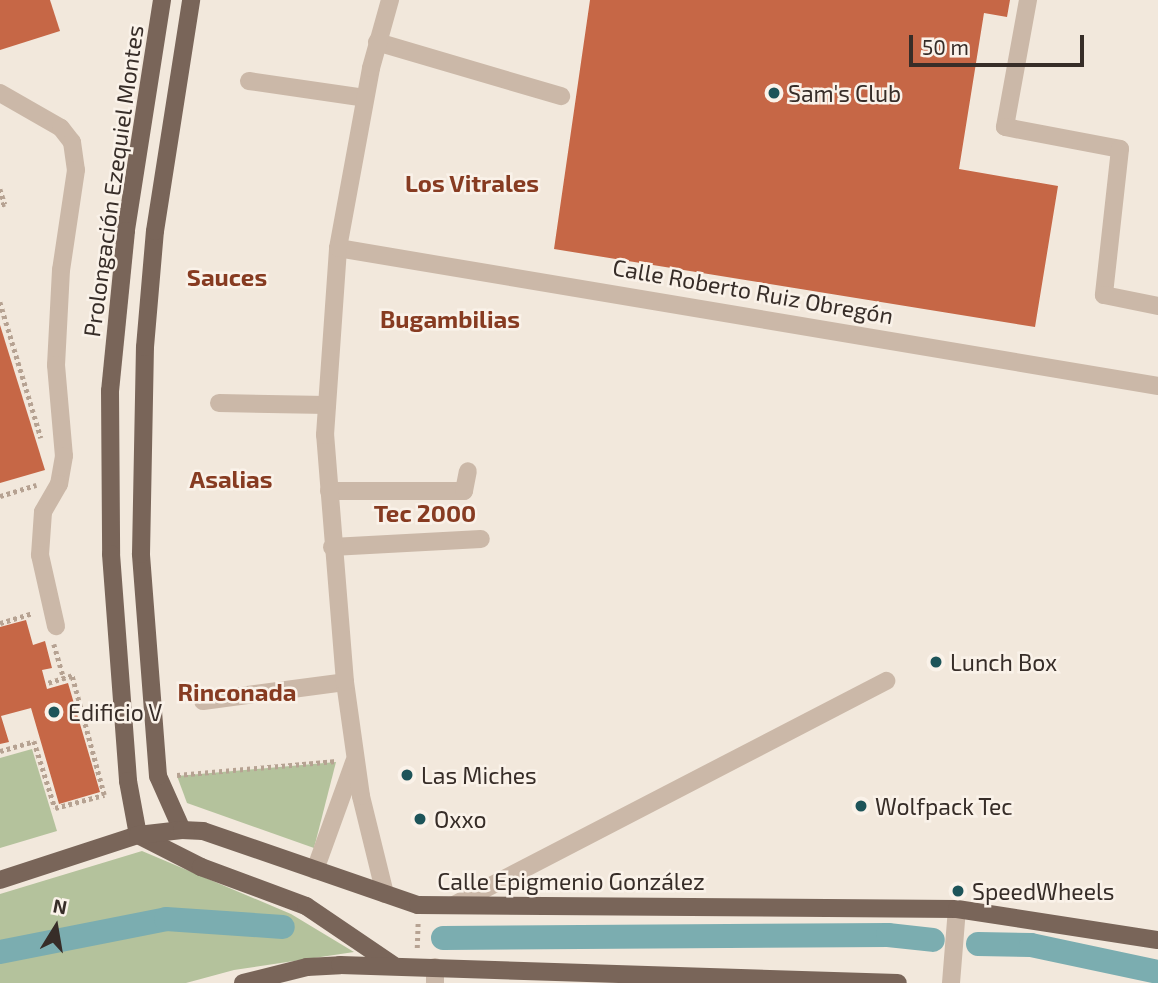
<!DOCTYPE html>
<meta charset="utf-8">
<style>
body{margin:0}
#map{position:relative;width:1158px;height:983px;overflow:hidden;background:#f2e8dc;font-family:"Exo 2",sans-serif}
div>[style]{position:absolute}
.green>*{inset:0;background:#b4c29c}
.canal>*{height:24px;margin:-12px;padding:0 12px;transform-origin:12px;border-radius:12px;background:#7badb0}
.building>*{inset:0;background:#c66746}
.path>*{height:4.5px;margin-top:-2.25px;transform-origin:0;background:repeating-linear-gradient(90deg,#b6a292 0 3.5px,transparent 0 7px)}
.minor>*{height:18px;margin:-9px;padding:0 9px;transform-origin:9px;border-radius:9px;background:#cbb8a8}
.major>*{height:18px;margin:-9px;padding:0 9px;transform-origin:9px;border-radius:9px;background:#796559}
.dots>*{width:19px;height:19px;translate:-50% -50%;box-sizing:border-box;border:4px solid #faf2e9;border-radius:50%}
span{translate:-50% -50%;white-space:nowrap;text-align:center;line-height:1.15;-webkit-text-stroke:5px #faf2e9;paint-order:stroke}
.poi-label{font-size:23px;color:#372d28}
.left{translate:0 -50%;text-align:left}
.street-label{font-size:23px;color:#372d28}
.neighbourhood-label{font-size:24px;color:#873b21;font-weight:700}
.north{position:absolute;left:21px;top:892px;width:70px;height:70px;-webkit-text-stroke:5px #faf2e9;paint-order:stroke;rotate:11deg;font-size:19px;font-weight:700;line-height:28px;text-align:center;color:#372d28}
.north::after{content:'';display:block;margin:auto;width:24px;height:32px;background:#372d28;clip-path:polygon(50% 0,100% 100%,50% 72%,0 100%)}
.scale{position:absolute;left:909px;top:35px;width:175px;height:32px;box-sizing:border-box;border:4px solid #372d28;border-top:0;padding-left:9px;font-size:21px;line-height:24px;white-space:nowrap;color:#372d28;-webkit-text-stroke:5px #faf2e9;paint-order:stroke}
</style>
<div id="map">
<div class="green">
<div style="clip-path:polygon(32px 749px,57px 831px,0 848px,0 758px)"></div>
<div style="clip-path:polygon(336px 762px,314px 848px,187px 803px,177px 776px)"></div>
<div style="clip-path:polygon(142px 851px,291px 914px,354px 952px,234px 970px,186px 983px,0 983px,0 894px)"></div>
</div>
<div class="canal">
<div style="left:443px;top:938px;width:445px;rotate:-0.4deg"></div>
<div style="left:888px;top:935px;width:45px;rotate:6.3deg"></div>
<div style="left:978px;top:944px;width:53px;rotate:1.1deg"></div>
<div style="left:1031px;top:945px;width:130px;rotate:12deg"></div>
<div style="left:0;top:952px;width:169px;rotate:-11.2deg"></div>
<div style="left:166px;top:919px;width:117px;rotate:3.9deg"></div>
</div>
<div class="building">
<div style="clip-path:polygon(0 0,50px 0,60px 31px,0 50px)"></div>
<div style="clip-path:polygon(590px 0,1010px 0,1007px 17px,984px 13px,959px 169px,1058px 186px,1035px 327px,554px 249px)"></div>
<div style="clip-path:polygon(0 325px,45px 470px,0 483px)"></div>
<div style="clip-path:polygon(26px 620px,33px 645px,45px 641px,52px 668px,42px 670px,47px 689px,68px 683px,100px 792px,59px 804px,31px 708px,1px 716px,9px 742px,0 744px,0 627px)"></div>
</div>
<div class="path">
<div style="left:0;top:189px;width:16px;rotate:72deg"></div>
<div style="left:5px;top:204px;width:5px;rotate:158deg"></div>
<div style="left:0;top:302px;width:142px;rotate:73.2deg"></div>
<div style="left:0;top:496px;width:38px;rotate:-17deg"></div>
<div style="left:0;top:623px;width:34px;rotate:-17deg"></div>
<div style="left:54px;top:644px;width:36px;rotate:74deg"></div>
<div style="left:0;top:751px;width:35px;rotate:-16deg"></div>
<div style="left:34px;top:741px;width:70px;rotate:72.6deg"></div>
<div style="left:55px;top:808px;width:51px;rotate:-14.9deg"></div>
<div style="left:104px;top:795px;width:123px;rotate:-105.1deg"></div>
<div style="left:72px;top:676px;width:27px;rotate:163deg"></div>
<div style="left:177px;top:775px;width:160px;rotate:-5deg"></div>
<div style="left:417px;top:948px;width:26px;rotate:-88deg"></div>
</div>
<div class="minor">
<div style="left:1028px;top:0;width:129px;rotate:100.3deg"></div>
<div style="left:1005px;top:127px;width:117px;rotate:10.8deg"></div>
<div style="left:1120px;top:149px;width:147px;rotate:96.3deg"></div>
<div style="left:1104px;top:295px;width:55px;rotate:11.5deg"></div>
<div style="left:377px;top:42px;width:192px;rotate:16.4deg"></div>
<div style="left:249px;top:81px;width:117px;rotate:8.3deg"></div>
<div style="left:0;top:93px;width:70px;rotate:29.8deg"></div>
<div style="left:61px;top:128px;width:18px;rotate:52deg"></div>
<div style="left:72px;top:142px;width:28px;rotate:82deg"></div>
<div style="left:76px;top:170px;width:101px;rotate:98.5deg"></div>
<div style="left:61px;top:270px;width:95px;rotate:93deg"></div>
<div style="left:56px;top:365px;width:91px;rotate:85deg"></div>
<div style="left:64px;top:456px;width:28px;rotate:100deg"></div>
<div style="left:59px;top:484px;width:32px;rotate:120deg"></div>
<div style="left:43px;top:512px;width:43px;rotate:94deg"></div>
<div style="left:40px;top:555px;width:73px;rotate:77.3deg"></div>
<div style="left:338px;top:248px;width:832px;rotate:9.55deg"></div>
<div style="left:219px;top:403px;width:108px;rotate:1.1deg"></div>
<div style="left:329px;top:491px;width:135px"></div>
<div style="left:464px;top:491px;width:20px;rotate:-79deg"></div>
<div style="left:332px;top:547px;width:149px;rotate:-3.1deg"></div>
<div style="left:203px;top:701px;width:143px;rotate:-7.6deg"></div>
<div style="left:315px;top:870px;width:115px;rotate:-70.1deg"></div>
<div style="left:385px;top:894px;width:101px;rotate:-103.8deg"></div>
<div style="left:361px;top:796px;width:115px;rotate:-98deg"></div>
<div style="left:345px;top:682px;width:248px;rotate:-94.6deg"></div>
<div style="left:325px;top:435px;width:187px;rotate:-86deg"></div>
<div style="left:338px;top:248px;width:183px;rotate:-79.6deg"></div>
<div style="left:371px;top:68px;width:71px;rotate:-74.4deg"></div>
<div style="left:454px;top:905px;width:487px;rotate:-27.4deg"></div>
<div style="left:435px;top:967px;width:16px;rotate:90deg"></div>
<div style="left:951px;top:983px;width:74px;rotate:-85.4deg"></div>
</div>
<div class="major">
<div style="left:162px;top:0;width:234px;rotate:98.9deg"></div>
<div style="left:126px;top:231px;width:161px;rotate:95.7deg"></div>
<div style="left:110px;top:391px;width:163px;rotate:89.6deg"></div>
<div style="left:111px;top:554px;width:228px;rotate:85.7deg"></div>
<div style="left:128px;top:781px;width:55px;rotate:79.5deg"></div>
<div style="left:138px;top:835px;width:71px;rotate:26.9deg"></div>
<div style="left:201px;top:867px;width:112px;rotate:20.4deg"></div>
<div style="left:306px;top:906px;width:105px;rotate:34.1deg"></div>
<div style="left:182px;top:830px;width:59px;rotate:-114deg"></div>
<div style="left:158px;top:776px;width:223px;rotate:-94.4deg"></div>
<div style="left:141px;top:554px;width:207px;rotate:-88.9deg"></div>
<div style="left:145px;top:347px;width:116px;rotate:-85.1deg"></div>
<div style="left:155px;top:231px;width:234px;rotate:-81.1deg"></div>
<div style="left:0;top:880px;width:145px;rotate:-18.1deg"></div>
<div style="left:138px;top:835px;width:44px;rotate:-6.5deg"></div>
<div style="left:182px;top:830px;width:21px;rotate:3deg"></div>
<div style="left:203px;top:831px;width:227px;rotate:19deg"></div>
<div style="left:418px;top:905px;width:539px;rotate:0.43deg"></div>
<div style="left:957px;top:909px;width:203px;rotate:8.8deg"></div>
<div style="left:243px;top:983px;width:66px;rotate:-14deg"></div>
<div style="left:307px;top:967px;width:33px;rotate:-3deg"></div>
<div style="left:340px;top:965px;width:558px;rotate:1.85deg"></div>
</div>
<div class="dots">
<div style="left:774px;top:93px;background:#1d5459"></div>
<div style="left:936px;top:662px;background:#1d5459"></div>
<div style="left:54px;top:712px;background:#1d5459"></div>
<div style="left:407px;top:775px;background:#1d5459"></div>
<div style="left:861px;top:806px;background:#1d5459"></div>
<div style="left:420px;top:819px;background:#1d5459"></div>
<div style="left:958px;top:891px;background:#1d5459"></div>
</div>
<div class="poi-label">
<span class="left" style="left:788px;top:93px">Sam's Club</span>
<span class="left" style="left:950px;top:662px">Lunch Box</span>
<span class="left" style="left:68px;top:712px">Edificio V</span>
<span class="left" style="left:421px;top:775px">Las Miches</span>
<span class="left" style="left:875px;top:806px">Wolfpack Tec</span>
<span class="left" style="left:434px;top:819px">Oxxo</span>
<span class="left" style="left:972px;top:891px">SpeedWheels</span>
</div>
<div class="street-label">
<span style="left:113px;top:181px;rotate:-82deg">Prolongación Ezequiel Montes</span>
<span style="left:753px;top:291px;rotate:10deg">Calle Roberto Ruiz Obregón</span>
<span style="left:571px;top:881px">Calle Epigmenio González</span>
</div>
<div class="neighbourhood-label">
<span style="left:472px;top:183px">Los Vitrales</span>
<span style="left:227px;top:277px">Sauces</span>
<span style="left:450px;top:319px">Bugambilias</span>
<span style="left:231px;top:479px">Asalias</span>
<span style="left:425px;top:513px">Tec 2000</span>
<span style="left:237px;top:692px">Rinconada</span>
</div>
<div class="north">N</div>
<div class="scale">50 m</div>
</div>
